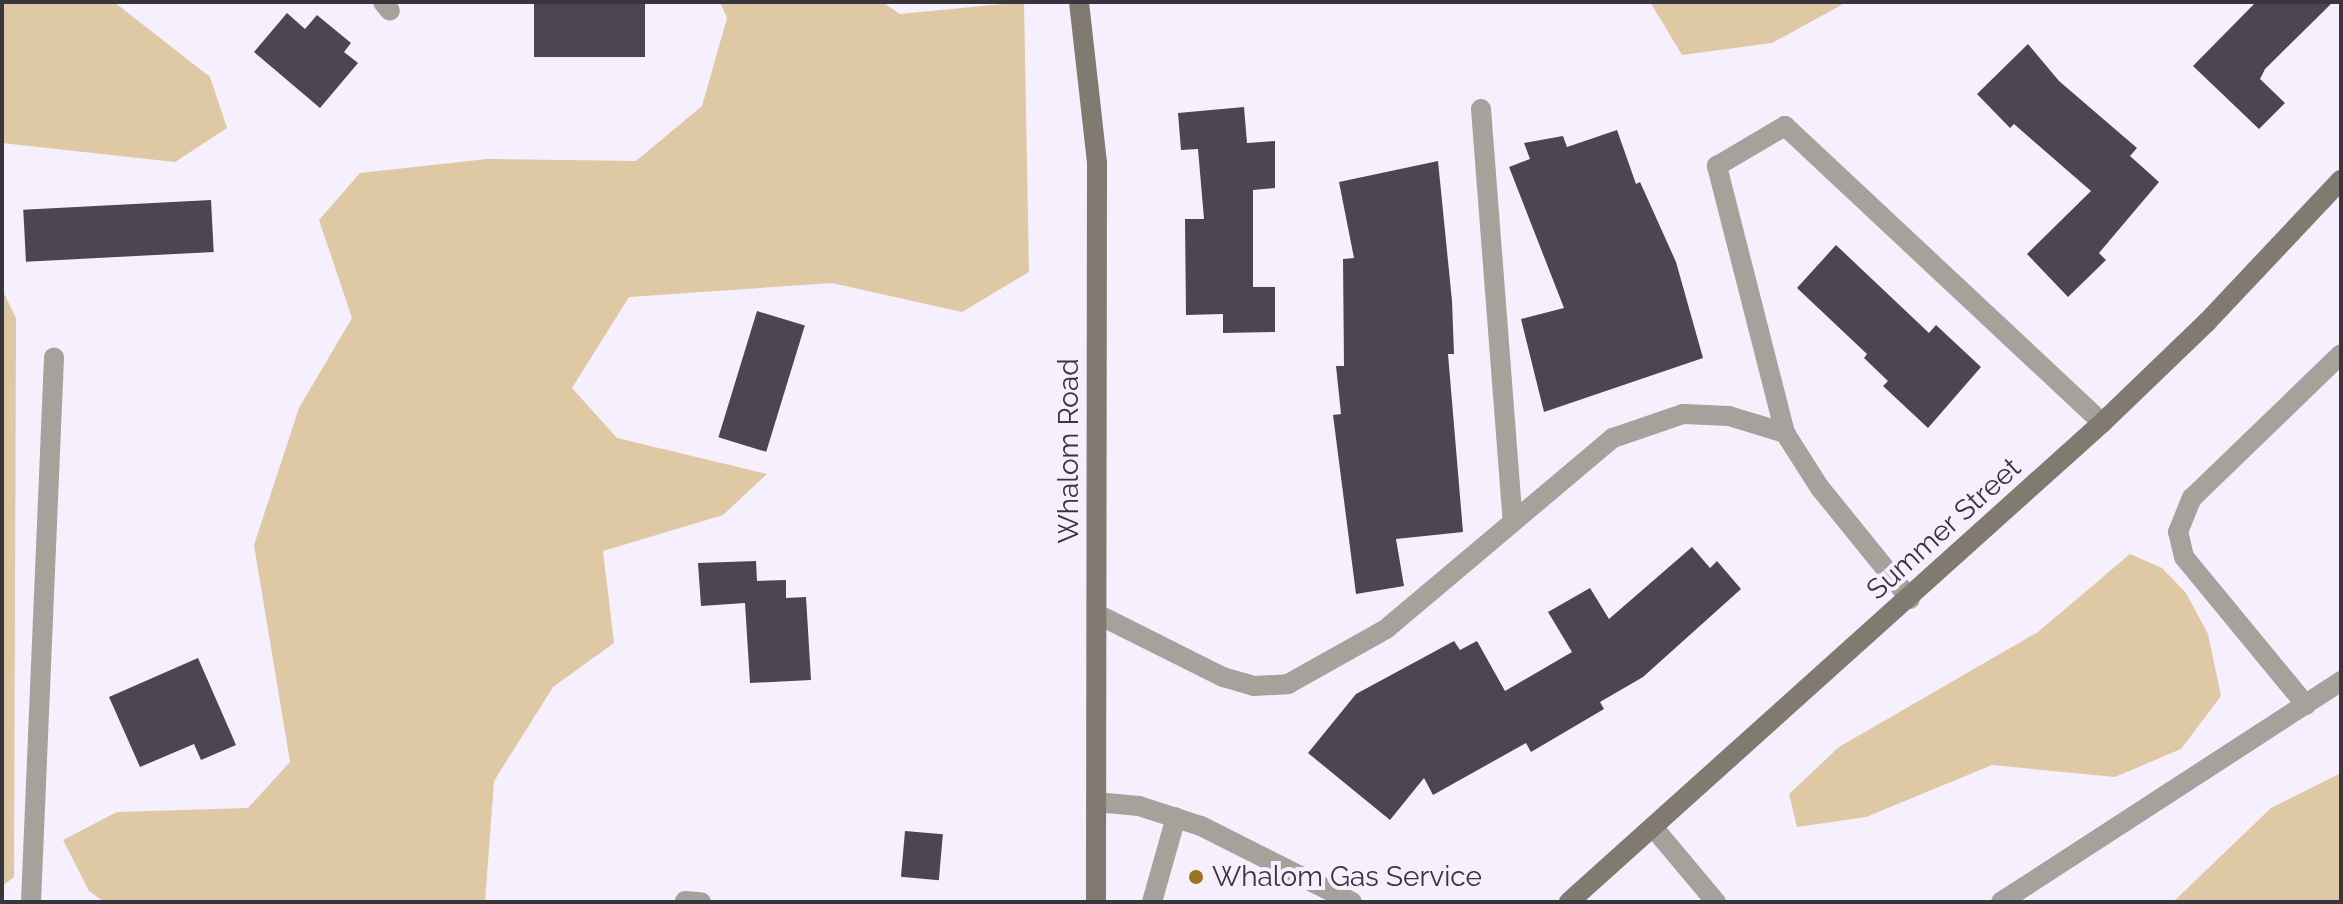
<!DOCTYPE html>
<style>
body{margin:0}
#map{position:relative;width:2343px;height:904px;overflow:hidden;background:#f6effd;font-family:Raleway,sans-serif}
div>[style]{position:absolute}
.green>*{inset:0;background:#dfc8a4}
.building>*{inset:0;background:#4c4553;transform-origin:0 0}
.lane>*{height:20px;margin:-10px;padding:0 10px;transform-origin:10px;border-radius:10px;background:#a6a19a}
.street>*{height:20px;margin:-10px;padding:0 10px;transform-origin:10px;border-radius:10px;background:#a6a19a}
.secondary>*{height:20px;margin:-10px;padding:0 10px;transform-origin:10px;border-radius:10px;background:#817a70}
.dots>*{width:22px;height:22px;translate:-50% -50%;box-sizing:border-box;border:4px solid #f6effd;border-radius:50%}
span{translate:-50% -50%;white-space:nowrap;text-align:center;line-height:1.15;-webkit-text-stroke:8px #f6effd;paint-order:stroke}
.street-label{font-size:28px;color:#38353c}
.poi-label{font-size:28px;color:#38353c}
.left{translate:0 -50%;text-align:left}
.frame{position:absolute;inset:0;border:4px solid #38353c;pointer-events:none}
</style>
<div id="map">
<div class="green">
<div style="clip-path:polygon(2px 2px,114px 2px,210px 77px,227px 128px,175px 162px,2px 143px)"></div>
<div style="clip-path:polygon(720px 2px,882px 2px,900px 14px,1024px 2px,1029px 272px,962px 312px,832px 283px,629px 297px,572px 388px,617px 438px,767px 474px,723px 515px,603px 551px,614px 643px,553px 687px,494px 781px,485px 902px,104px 902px,89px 891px,63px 840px,117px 812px,248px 808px,290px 762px,254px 545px,299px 408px,352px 318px,319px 220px,360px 173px,487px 159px,636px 161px,702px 106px,727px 18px)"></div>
<div style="clip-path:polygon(1650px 2px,1847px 2px,1772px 43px,1682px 55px)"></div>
<div style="clip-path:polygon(2px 289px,16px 318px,14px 877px,2px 886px)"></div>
<div style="clip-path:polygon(2130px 554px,2162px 568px,2186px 593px,2208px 634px,2221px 696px,2181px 749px,2115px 777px,1992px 765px,1866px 817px,1797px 827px,1789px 794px,1839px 747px,2038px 632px)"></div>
<div style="clip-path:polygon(2341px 773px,2341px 902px,2173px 902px,2271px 808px)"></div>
</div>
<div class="building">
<div style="left:534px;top:2px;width:111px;height:55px"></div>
<div style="clip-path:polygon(2256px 2px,2333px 2px,2265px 69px,2260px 79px,2285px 103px,2259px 129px,2193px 66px)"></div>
<div style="clip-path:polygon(287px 13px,305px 29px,317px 15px,351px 43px,344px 52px,358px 63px,320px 108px,254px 52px)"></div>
<div style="clip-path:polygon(2028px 44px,2059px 81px,2137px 148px,2130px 156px,2159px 182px,2099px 253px,2106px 260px,2068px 297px,2027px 254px,2091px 191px,2014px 124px,2010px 128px,1977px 94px)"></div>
<div style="clip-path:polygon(1244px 107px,1247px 143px,1275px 141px,1275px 188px,1253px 190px,1253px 287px,1275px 287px,1275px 332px,1223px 333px,1223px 314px,1186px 315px,1185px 219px,1204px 219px,1198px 149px,1181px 150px,1178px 113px)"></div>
<div style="clip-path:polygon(1617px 130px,1636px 184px,1640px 182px,1676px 262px,1703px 358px,1544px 412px,1521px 319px,1564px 308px,1509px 167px,1530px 159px,1524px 143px,1563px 136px,1567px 147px)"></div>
<div style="clip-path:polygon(1438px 161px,1452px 301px,1454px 354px,1448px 354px,1463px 532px,1396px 539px,1404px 586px,1356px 594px,1333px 415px,1341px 414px,1336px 366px,1344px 366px,1343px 259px,1354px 258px,1339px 182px)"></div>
<div style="left:211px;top:200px;width:52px;height:188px;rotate:87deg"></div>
<div style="clip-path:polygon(1836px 245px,1929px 333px,1936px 325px,1981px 367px,1928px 428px,1883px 386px,1888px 381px,1864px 358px,1867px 354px,1797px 288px)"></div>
<div style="left:757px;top:311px;width:50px;height:132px;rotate:17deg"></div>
<div style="clip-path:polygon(1692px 547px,1710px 568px,1717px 561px,1741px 589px,1643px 677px,1600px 702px,1604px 709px,1531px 752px,1526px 743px,1433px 795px,1424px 778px,1390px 820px,1308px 753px,1356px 694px,1454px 641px,1460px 650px,1477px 641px,1505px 691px,1572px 652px,1548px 612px,1590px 588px,1609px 619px)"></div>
<div style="clip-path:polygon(756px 561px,757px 581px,786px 580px,786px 598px,806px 597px,811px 680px,750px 683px,745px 603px,701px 606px,698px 563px)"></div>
<div style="clip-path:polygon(198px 658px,236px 745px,201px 760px,194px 744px,140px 767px,109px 697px)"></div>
<div style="left:905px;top:831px;width:38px;height:46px;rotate:5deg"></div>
</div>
<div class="lane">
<div style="left:1481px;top:109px;width:413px;rotate:85.6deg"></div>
<div style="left:1910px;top:599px;width:143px;rotate:-129deg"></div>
<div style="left:1820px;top:488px;width:65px;rotate:-122.5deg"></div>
<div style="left:1785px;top:433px;width:276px;rotate:-104.3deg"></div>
<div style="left:1717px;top:166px;width:79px;rotate:-30.5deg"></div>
<div style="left:1785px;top:126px;width:434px;rotate:43.1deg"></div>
<div style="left:1097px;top:614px;width:141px;rotate:26.6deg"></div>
<div style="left:1223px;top:677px;width:32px;rotate:16deg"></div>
<div style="left:1254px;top:686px;width:34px;rotate:-3deg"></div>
<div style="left:1288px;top:684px;width:112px;rotate:-29.3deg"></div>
<div style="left:1386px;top:629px;width:297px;rotate:-40.1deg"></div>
<div style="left:1613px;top:438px;width:74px;rotate:-18.9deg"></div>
<div style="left:1683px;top:414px;width:46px;rotate:2.5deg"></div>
<div style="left:1729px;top:416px;width:59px;rotate:16.9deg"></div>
<div style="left:2306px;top:705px;width:192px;rotate:-129.5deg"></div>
<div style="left:2184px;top:557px;width:26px;rotate:-103deg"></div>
<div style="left:2178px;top:532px;width:37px;rotate:-68deg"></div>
<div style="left:2192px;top:498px;width:207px;rotate:-44deg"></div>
<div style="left:1096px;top:802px;width:43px;rotate:5.3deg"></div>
<div style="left:1139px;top:806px;width:65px;rotate:17.9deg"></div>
<div style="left:1201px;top:826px;width:169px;rotate:26.7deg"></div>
<div style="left:1653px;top:827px;width:98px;rotate:50deg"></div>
<div style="left:685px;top:901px;width:16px;rotate:4deg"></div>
<div style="left:1152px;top:902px;width:88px;rotate:-74.2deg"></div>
<div style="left:2001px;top:902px;width:406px;rotate:-33deg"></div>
</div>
<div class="street">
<div style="left:383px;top:2px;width:11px;rotate:52deg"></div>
<div style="left:31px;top:902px;width:545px;rotate:-87.58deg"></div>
</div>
<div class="secondary">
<div style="left:1079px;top:2px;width:162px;rotate:83.6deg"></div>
<div style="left:1097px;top:163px;width:739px;rotate:90.08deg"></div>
<div style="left:1569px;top:902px;width:717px;rotate:-41.95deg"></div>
<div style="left:2102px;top:423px;width:146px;rotate:-43.9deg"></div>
<div style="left:2207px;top:322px;width:195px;rotate:-46.7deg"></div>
</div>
<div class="dots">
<div style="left:1196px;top:877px;background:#9c7220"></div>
</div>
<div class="street-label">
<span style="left:1069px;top:451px;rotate:-90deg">Whalom Road</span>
<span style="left:1944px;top:529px;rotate:-42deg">Summer Street</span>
</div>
<div class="poi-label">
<span class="left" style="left:1212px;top:877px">Whalom Gas Service</span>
</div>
<div class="frame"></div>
</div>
